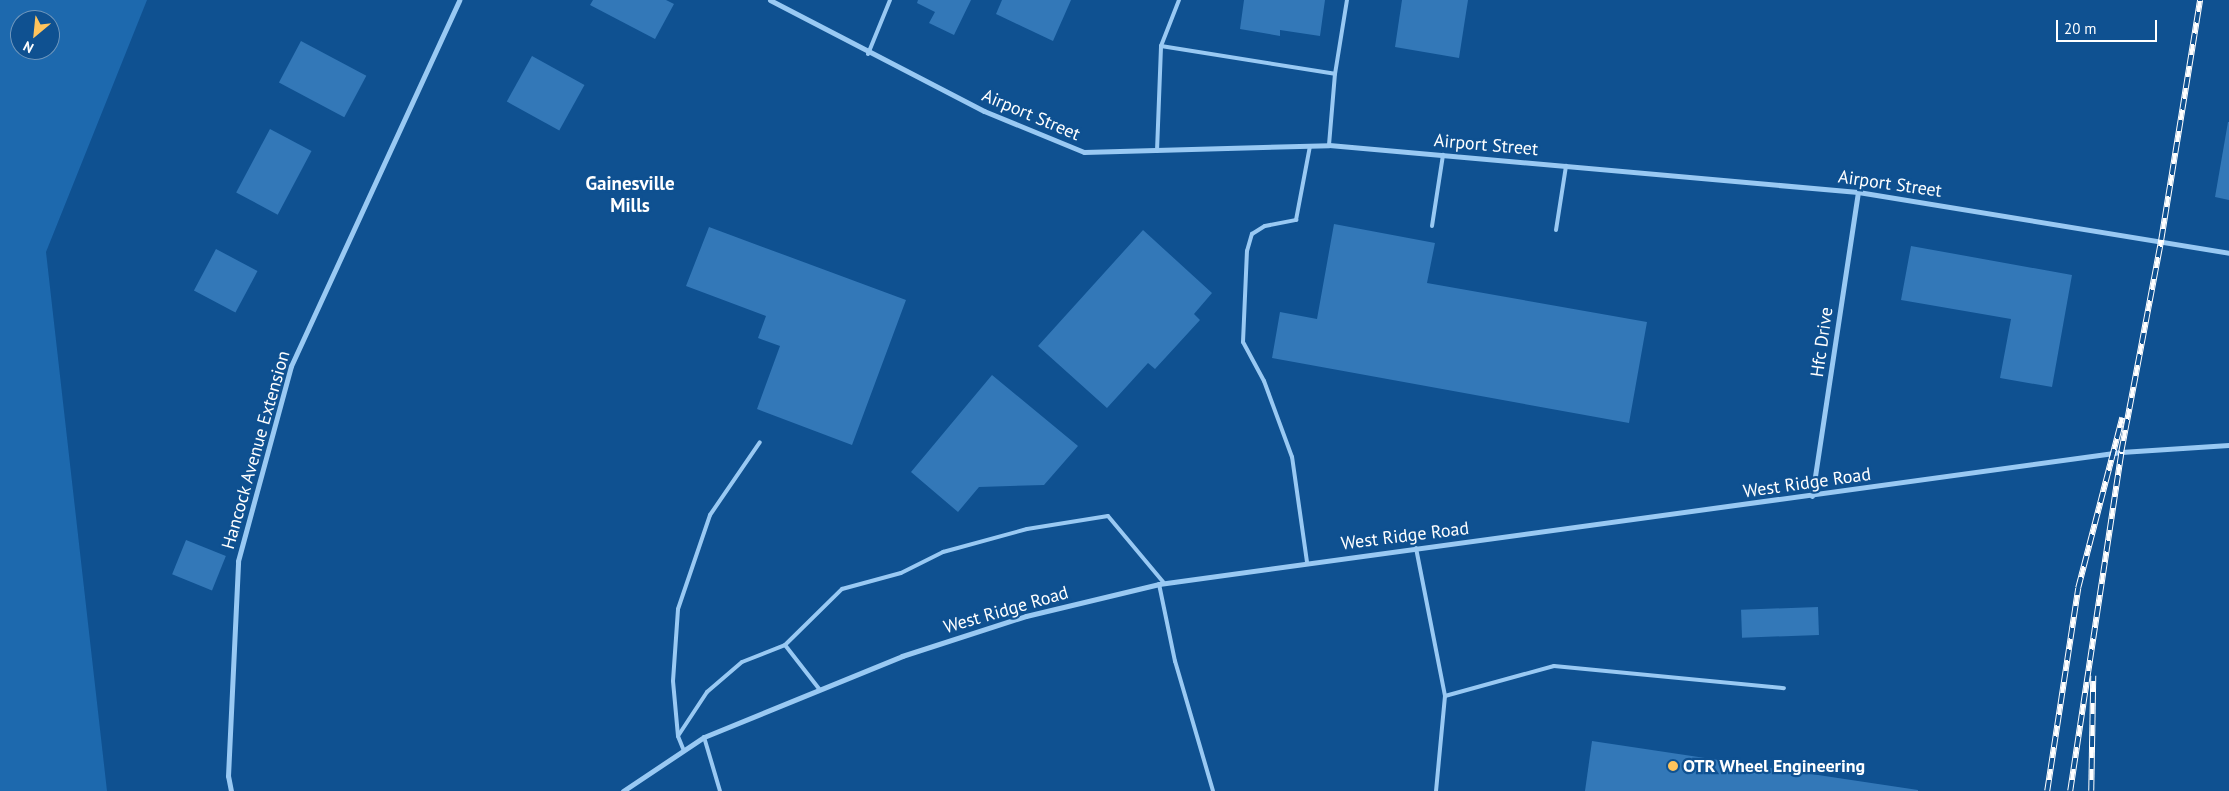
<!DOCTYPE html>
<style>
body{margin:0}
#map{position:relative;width:2229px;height:791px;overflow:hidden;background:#0f5191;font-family:"PT Sans",sans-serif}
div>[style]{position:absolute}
.green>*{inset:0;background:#1d69ae}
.building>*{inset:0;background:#3378b8;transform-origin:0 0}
.lane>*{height:4px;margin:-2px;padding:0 2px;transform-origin:2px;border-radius:2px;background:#99c9f3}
.street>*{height:5px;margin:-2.5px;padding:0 2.5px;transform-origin:2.5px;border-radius:2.5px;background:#99c9f3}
.rail>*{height:5.5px;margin-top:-2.75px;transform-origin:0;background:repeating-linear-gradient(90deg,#0f5191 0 11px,#fff 0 22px);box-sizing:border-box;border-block:1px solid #fff}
.dots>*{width:14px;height:14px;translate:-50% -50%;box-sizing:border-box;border:2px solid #0f5191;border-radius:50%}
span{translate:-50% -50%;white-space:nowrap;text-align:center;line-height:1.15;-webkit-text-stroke:4.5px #0f5191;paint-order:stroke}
.street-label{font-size:18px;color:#fff}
.poi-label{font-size:18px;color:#fff;font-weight:700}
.left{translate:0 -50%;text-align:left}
.neighbourhood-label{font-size:19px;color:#fff;font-weight:700}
.north{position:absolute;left:10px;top:10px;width:50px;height:50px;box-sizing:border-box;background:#0f5191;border:1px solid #6f97bd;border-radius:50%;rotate:208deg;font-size:14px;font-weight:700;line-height:20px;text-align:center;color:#fff}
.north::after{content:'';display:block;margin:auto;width:18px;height:22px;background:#ffc45c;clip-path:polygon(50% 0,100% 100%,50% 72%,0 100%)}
.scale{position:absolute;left:2056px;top:20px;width:101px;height:22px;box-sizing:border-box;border:2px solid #fff;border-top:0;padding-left:6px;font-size:15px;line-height:18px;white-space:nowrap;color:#fff;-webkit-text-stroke:4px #0f5191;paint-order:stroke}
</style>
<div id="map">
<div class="green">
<div style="clip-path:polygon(evenodd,0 0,147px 0,46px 252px,107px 791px,0 791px,0 0,20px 20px,50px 20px,50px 50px,20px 50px,20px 20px)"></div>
</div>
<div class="building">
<div style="clip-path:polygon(593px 0,666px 0,674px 4px,655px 39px,590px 5px)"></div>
<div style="clip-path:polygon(918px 0,971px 0,954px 35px,929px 23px,935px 12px,917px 3px)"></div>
<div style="clip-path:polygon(1002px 0,1071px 0,1053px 41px,996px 14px)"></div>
<div style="clip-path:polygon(1244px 0,1325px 0,1320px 36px,1280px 30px,1280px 36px,1240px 29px)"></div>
<div style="clip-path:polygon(1402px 0,1468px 0,1459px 58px,1395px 47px)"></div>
<div style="left:301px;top:41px;width:74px;height:47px;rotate:28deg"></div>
<div style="left:532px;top:56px;width:60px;height:52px;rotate:29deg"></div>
<div style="clip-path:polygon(2228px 122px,2229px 122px,2229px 200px,2215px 197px)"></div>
<div style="left:270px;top:129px;width:47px;height:72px;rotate:28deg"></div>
<div style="clip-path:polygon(1334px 224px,1435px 243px,1427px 283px,1647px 322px,1629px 423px,1272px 358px,1280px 312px,1317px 319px)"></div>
<div style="clip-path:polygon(709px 227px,906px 300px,852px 445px,757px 409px,780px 346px,758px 338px,766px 316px,686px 286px)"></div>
<div style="clip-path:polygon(1143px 230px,1212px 293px,1194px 314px,1200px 320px,1155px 369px,1148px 363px,1107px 408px,1038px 346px)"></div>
<div style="clip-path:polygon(1911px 246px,2072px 275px,2052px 387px,2000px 378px,2011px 319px,1901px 300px)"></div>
<div style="left:216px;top:249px;width:47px;height:47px;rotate:28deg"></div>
<div style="clip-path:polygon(992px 375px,1078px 446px,1044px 485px,979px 487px,958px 512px,911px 472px)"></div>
<div style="left:186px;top:540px;width:43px;height:37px;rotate:22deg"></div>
<div style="left:1818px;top:607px;width:28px;height:77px;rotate:88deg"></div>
<div style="clip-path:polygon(1592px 741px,1918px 790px,1918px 791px,1585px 791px)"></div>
</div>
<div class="lane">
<div style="left:1161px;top:46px;width:176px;rotate:9.1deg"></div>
<div style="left:868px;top:54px;width:58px;rotate:-67.8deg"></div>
<div style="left:1329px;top:145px;width:71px;rotate:-85.2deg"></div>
<div style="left:1335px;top:74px;width:75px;rotate:-80.8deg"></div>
<div style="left:1157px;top:151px;width:105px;rotate:-87.8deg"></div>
<div style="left:1161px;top:46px;width:49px;rotate:-68.6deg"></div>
<div style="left:1432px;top:226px;width:72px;rotate:-81.2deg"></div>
<div style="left:1556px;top:230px;width:65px;rotate:-81.1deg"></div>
<div style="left:1416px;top:548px;width:151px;rotate:78.9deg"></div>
<div style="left:1445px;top:696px;width:95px;rotate:95.4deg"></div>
<div style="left:1307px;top:562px;width:106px;rotate:-98.1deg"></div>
<div style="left:1292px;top:457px;width:81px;rotate:-110.2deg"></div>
<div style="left:1264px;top:381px;width:44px;rotate:-118.3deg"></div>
<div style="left:1243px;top:342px;width:91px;rotate:-87.5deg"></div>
<div style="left:1247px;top:251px;width:18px;rotate:-74deg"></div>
<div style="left:1252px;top:234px;width:15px;rotate:-32deg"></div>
<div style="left:1265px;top:226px;width:32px;rotate:-11deg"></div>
<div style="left:1296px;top:220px;width:75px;rotate:-79.3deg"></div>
<div style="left:1159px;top:584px;width:79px;rotate:78.3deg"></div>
<div style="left:1175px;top:661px;width:135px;rotate:73.7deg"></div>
<div style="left:820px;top:690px;width:57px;rotate:-127.9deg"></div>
<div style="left:785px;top:645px;width:80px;rotate:-44.5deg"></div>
<div style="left:842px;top:589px;width:61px;rotate:-15.2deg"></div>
<div style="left:901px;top:573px;width:47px;rotate:-26.6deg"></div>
<div style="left:943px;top:552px;width:87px;rotate:-15.3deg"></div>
<div style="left:1027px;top:529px;width:82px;rotate:-9.1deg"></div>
<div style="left:1108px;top:516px;width:87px;rotate:50.1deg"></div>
<div style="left:1445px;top:696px;width:113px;rotate:-15.4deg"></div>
<div style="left:1554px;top:666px;width:231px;rotate:5.5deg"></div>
<div style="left:678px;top:736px;width:55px;rotate:-95.2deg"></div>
<div style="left:673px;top:681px;width:72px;rotate:-86deg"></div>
<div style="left:678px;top:609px;width:99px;rotate:-71.2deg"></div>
<div style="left:710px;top:515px;width:88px;rotate:-55.6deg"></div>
<div style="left:704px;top:737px;width:56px;rotate:73.5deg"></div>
<div style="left:684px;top:751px;width:16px;rotate:-112deg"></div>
<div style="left:678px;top:736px;width:53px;rotate:-56.6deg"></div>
<div style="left:707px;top:692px;width:46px;rotate:-40.6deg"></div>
<div style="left:742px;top:662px;width:46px;rotate:-21.6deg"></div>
</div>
<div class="street">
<div style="left:770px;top:0;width:241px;rotate:27.4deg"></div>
<div style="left:984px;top:111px;width:108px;rotate:22.3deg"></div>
<div style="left:1084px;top:152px;width:245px;rotate:-1.6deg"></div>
<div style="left:1329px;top:145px;width:531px;rotate:5.08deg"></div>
<div style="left:1858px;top:192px;width:376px;rotate:9.3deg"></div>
<div style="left:1812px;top:496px;width:307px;rotate:-81.4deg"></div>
<div style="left:231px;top:791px;width:15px;rotate:-101deg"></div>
<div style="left:228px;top:776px;width:215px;rotate:-87.3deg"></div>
<div style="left:238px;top:561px;width:202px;rotate:-74.8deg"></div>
<div style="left:291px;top:366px;width:403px;rotate:-65.3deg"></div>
<div style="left:623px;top:791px;width:97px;rotate:-33.7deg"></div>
<div style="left:704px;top:737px;width:214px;rotate:-22.2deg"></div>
<div style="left:902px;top:656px;width:130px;rotate:-17.9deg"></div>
<div style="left:1026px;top:616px;width:137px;rotate:-13.5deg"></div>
<div style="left:1159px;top:584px;width:971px;rotate:-7.81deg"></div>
<div style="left:2121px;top:452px;width:108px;rotate:-3.7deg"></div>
</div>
<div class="rail">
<div style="left:2047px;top:791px;width:205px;rotate:-81.3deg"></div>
<div style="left:2078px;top:588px;width:176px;rotate:-75.5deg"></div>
<div style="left:2070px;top:791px;width:343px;rotate:-81.4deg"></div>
<div style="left:2121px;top:452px;width:216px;rotate:-79.3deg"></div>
<div style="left:2161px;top:240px;width:243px;rotate:-80.8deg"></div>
<div style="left:2091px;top:791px;width:115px;rotate:-89deg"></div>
</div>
<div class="dots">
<div style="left:1673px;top:766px;background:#ffc45c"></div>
</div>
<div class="street-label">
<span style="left:1031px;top:115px;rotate:23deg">Airport Street</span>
<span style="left:1486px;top:145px;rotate:5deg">Airport Street</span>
<span style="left:1890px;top:184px;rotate:8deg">Airport Street</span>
<span style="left:1822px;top:342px;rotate:-82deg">Hfc Drive</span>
<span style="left:256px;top:450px;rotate:-74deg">Hancock Avenue Extension</span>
<span style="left:1807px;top:483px;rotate:-8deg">West Ridge Road</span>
<span style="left:1405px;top:536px;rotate:-7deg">West Ridge Road</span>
<span style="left:1006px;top:610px;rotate:-16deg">West Ridge Road</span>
</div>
<div class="poi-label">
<span class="left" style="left:1683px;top:766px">OTR Wheel Engineering</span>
</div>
<div class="neighbourhood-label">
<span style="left:630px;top:195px">Gainesville<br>Mills</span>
</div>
<div class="north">N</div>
<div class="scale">20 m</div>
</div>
